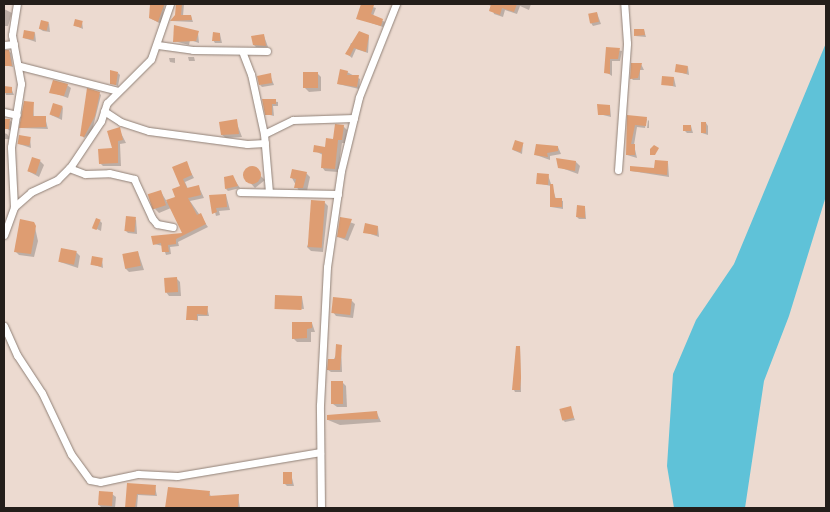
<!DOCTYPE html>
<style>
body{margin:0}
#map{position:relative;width:830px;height:512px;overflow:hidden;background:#ecdad0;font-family:"Archivo Narrow",sans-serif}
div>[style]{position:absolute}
.water>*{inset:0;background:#5fc2d8}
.shadow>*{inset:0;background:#0003}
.building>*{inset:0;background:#de9d72;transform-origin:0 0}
.round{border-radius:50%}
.roads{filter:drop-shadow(0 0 1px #908177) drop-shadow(0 0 1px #908177)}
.minor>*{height:7px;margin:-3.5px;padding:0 3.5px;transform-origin:3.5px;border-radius:3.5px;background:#fff}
span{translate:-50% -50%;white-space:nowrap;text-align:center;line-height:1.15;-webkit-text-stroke:4px #f9e8dd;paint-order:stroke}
.frame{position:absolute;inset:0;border:5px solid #241e1a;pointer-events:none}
</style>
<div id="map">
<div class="water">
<div style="clip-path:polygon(826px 43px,826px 196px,789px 316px,764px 381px,745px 508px,674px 508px,667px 466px,673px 374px,696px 320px,734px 264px)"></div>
</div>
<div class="shadow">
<div style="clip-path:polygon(159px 4px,165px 4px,161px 24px,150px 18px)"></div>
<div style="clip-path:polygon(177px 4px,184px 4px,183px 16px,191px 16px,193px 22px,172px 21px,176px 16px)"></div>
<div style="clip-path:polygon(363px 4px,376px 8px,373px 16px,385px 22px,383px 27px,357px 18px)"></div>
<div style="clip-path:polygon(486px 4px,531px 4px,529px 10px,520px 6px,517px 14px,505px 10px,503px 17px,494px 14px,492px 6px)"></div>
<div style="clip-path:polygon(4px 9px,12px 13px,8px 26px,4px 26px)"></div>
<div style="clip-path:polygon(597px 13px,601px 24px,593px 26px,591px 23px)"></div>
<div style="clip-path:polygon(82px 22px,83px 29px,74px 25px)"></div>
<div style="clip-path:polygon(49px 23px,50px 32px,43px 31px,40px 29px)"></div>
<div style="clip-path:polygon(644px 30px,646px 37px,635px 36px)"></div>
<div style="clip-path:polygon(35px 33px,36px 42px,24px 38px)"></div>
<div style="clip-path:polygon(198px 33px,199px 43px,190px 40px,189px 45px,174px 41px)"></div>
<div style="clip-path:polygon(220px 34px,222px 43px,215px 43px,213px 40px)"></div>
<div style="clip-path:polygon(264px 36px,268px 47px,256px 47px,254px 45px)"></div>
<div style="clip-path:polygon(369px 36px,368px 53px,356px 49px,352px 58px,347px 54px,351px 43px,356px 44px)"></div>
<div style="clip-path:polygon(607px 48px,622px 51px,620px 61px,612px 61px,612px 76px,606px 72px)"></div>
<div style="clip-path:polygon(9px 51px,11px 53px,13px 67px,4px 65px)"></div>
<div style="clip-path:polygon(188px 57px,194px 57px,195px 61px,189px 61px)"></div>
<div style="clip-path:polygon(169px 58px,175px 58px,175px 63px,170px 62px)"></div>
<div style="clip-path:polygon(641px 64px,644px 70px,640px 70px,640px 80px,633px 80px,631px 78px)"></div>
<div style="clip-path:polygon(688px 67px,689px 75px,676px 71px)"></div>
<div style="clip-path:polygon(347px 72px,360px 79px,359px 89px,338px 84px)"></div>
<div style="clip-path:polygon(118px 73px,120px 75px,118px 86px,111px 83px)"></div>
<div style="clip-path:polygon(317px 73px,321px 77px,321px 91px,309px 92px,305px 88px)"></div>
<div style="clip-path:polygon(270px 75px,274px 85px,262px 87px,260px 85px)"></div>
<div style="clip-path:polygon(674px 78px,676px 87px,664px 84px)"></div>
<div style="clip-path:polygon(67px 85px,71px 88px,68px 98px,51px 92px)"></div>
<div style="clip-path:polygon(4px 88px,11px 88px,14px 95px,6px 95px)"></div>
<div style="clip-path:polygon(99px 93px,101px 95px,92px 131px,84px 138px,82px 135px)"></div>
<div style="clip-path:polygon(263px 100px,278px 102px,278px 106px,273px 106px,274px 116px,266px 114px)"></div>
<div style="clip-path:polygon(33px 104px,34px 118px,45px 117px,48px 129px,21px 128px)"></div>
<div style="clip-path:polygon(610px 106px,611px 117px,599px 114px)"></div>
<div style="clip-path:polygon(63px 107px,62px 120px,51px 115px)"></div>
<div style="clip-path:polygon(628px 116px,647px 119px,645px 128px,637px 127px,634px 145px,637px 158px,627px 155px)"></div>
<div style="clip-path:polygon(10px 120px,13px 124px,12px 132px,6px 128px)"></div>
<div style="clip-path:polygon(648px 120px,649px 121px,649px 128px,647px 128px)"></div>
<div style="clip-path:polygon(236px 121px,242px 137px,226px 138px,222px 135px)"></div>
<div style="clip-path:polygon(706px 123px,708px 126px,708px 135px,702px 133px)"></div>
<div style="clip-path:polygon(343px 126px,347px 130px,345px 143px,342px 143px,338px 172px,325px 171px,322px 167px,323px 155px,315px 151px,326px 148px)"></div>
<div style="clip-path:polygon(691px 126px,693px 133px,687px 133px,685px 131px)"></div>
<div style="clip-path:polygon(119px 129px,126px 143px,120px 144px,121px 166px,103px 166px,100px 163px,114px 149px)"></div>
<div style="clip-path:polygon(4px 133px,7px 134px,11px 139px,4px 139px)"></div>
<div style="clip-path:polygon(30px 138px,31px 148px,19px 144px)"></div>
<div style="clip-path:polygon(523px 144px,522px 154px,513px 150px)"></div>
<div style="clip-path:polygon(558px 147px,561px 154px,550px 156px,550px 160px,536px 155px)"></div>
<div style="clip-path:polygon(40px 161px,44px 165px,39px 177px,28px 171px)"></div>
<div style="clip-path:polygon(576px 162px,580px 166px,578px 174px,559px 167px)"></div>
<div style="clip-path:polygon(186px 163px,194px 178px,185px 182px,188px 189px,199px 187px,204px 198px,190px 201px,208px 227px,178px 242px,179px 246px,170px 247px,171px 254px,166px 255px,163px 246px,154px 244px,184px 234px,171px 208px,159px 213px,155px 209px,161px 192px,167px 202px,177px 197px,182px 187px,174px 168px)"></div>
<div style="clip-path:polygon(668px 163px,669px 177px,631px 171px,656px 169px)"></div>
<div style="clip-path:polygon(250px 166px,265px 180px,255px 188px,243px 175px)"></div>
<div style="clip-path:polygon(306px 173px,310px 177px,307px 191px,299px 191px,292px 178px)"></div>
<div style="clip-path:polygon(548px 175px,556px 199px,563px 201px,563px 209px,551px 207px,551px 186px,537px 183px)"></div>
<div style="clip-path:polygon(232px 176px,240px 188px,228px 191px,226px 189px)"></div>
<div style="clip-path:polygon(226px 195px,230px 210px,219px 211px,220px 215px,216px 216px,211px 196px)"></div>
<div style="clip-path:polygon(324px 202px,328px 206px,323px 252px,311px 251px,307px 247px)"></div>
<div style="clip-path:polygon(585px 207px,586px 219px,579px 219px,577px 217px)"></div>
<div style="clip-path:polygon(136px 219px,137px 234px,128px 233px,126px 231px)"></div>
<div style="clip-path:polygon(341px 219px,355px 224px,348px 241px,338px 237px)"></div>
<div style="clip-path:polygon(100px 221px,102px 223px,101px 231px,95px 228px)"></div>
<div style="clip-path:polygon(34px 223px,38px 241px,34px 257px,19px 255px,16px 252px)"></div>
<div style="clip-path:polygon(378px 227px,379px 237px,365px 232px)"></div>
<div style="clip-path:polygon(76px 252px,80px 256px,78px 268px,60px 262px)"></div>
<div style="clip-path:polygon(138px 252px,144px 270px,129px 272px,125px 268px)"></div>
<div style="clip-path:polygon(102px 259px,103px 268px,92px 264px)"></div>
<div style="clip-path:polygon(176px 278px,180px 282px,181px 296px,169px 296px,166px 292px)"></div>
<div style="clip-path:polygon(302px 297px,304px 309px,276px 308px)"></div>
<div style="clip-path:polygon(351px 300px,355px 304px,353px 318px,336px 316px,333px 312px)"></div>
<div style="clip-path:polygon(207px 307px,209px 316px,198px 316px,198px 321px,187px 319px)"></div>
<div style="clip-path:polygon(312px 323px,315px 332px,311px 332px,311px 342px,297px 342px,293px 338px)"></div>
<div style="clip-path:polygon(341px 346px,342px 372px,331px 372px,328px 370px)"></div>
<div style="clip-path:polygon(520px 347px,521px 392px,515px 392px,514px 390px)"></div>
<div style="clip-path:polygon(342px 382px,346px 386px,347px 407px,337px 407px,333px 404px)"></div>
<div style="clip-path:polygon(570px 408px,575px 420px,565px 422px,563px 420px)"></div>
<div style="clip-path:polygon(377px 413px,381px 422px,340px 425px,328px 420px)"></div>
<div style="clip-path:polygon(291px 474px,294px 486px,287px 486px,284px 483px)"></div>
<div style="clip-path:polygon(128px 484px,155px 487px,157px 496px,138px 495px,137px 508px,127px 508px)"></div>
<div style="clip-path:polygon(169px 488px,209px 492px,211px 497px,238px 496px,240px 508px,209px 506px,167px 508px)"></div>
<div style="clip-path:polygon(112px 494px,116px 497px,115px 508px,102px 508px,99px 505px)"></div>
</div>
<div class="building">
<div style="clip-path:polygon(150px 4px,164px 5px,158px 22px,149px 18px)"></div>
<div style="clip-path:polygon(176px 4px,182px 4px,181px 15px,191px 15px,192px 20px,170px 21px,175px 15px)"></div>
<div style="clip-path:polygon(361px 4px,374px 5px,371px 14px,383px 19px,381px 26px,356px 19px)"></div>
<div style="clip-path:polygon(491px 4px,517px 4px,514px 12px,502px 8px,500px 15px,489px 11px)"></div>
<div style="left:597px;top:12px;width:10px;height:9px;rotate:79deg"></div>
<div style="left:75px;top:19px;width:8px;height:7px;rotate:14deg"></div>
<div style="left:41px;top:20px;width:8px;height:9px;rotate:14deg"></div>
<div style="clip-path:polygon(174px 25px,199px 31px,196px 41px,173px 42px)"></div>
<div style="clip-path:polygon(634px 29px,644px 29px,645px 35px,634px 36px)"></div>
<div style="left:24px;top:30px;width:11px;height:8px;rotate:10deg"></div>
<div style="clip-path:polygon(359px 31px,369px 35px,366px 52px,354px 48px,350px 56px,345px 54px)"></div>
<div style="clip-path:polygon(213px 32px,220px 33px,220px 41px,212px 41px)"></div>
<div style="clip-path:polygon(264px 34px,266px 46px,253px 45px,251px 36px)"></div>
<div style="clip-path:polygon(606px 47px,620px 48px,618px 59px,610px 59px,610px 74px,604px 73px)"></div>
<div style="clip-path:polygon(4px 50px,9px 50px,12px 66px,4px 66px)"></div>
<div style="clip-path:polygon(631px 63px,642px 63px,638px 78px,630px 79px)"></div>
<div style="left:676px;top:64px;width:12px;height:8px;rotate:9deg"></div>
<div style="clip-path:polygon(340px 69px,348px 71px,347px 75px,359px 75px,357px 87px,337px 84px)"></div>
<div style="clip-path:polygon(110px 70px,118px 72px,116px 85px,110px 84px)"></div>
<div style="left:318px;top:72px;width:16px;height:15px;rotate:90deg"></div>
<div style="clip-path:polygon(271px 73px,272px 83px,259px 85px,257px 76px)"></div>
<div style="left:662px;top:76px;width:12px;height:9px;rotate:5deg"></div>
<div style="clip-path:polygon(53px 80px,68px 84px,64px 96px,49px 93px)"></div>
<div style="clip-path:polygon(4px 86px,12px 87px,12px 93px,4px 93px)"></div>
<div style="clip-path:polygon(87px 88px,100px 92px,95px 116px,84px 137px,80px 136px)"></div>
<div style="clip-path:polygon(262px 99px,276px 99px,276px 104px,272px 104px,272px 115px,265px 115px)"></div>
<div style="clip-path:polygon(24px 101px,34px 102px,33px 116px,46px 116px,46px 127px,19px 128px)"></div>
<div style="left:53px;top:103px;width:10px;height:12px;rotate:17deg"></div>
<div style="clip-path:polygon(597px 104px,610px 105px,610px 115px,598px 115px)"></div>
<div style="clip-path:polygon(627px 115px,647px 117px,646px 126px,635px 125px,631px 144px,635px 144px,635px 155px,626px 155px)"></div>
<div style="clip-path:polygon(4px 119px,10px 119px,9px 129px,4px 129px)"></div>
<div style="clip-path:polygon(237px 119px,239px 134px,221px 135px,219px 122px)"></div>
<div style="left:701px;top:122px;width:5px;height:11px"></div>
<div style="clip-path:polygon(335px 124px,344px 125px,342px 140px,338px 140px,335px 169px,321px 168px,322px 153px,313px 152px,314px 145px,325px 147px,326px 138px,333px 139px)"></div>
<div style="left:683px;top:125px;width:8px;height:6px"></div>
<div style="clip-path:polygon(120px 127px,123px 140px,118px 141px,118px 163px,99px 164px,98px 149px,112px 148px,107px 131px)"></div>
<div style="left:19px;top:135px;width:12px;height:9px;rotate:9deg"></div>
<div style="left:515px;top:140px;width:9px;height:10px;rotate:18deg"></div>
<div style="clip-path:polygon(536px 144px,558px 146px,558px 151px,547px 153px,548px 157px,534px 155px)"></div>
<div style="clip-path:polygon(654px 145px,659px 148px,655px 155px,650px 155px,650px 149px)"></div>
<div style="left:32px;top:157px;width:9px;height:15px;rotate:18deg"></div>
<div style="clip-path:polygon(556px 158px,576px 161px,575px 171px,558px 168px)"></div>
<div style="clip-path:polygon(655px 160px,668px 161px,667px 175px,630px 171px,630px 166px,654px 168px)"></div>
<div style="clip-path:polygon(187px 161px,192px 175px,183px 179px,187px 188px,199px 185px,201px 195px,188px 198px,197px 215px,201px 213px,206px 224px,176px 239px,176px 244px,168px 245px,169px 252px,162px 252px,161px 243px,153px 245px,151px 236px,182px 233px,166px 200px,175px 197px,172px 189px,180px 186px,172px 167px)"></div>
<div class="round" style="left:243px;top:166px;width:18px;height:18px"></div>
<div style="clip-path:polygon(292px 169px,307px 172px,303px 188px,294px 188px,296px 179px,290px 178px)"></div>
<div style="left:537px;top:173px;width:12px;height:11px;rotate:5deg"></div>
<div style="clip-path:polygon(233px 175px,238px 186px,225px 189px,224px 177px)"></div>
<div style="clip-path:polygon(550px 184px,553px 184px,555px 198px,562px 198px,562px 207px,550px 207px)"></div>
<div style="left:161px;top:190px;width:16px;height:14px;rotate:72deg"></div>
<div style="clip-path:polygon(226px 194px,227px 207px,216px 208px,217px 212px,212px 214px,209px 195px)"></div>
<div style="left:311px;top:200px;width:14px;height:47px;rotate:4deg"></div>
<div style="clip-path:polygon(577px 205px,585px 206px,585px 218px,576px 217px)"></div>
<div style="left:126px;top:216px;width:10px;height:15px;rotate:6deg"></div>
<div style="clip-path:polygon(340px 217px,352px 219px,345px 238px,337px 237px)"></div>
<div style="left:96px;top:218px;width:5px;height:11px;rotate:22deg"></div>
<div style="clip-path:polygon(20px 219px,34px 222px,36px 226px,31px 254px,14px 252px)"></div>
<div style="clip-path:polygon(365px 223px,378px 226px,377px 235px,363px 233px)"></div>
<div style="left:61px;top:248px;width:16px;height:14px;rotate:11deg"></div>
<div style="left:138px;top:251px;width:15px;height:16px;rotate:79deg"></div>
<div style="left:92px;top:256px;width:11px;height:9px;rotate:10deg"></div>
<div style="left:177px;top:277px;width:15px;height:13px;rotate:86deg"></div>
<div style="left:275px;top:295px;width:27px;height:14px;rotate:2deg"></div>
<div style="left:333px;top:297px;width:19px;height:16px;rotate:6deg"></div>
<div style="clip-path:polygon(187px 306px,208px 306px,207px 315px,197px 314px,197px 320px,186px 320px)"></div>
<div style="clip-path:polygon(292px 322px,312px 322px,312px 328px,307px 329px,307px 338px,292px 339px)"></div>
<div style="clip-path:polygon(336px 344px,342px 345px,340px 370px,327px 370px,328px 359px,335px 359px)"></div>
<div style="clip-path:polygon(516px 346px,520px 346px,521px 378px,520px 390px,512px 390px)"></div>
<div style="left:331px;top:381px;width:12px;height:23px"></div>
<div style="left:571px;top:406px;width:12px;height:12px;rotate:76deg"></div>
<div style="clip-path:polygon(377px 411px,378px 419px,327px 420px,327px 415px)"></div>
<div style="left:292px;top:472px;width:12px;height:9px;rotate:90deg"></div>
<div style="clip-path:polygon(127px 483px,156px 485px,155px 495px,137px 494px,135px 508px,125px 508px)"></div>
<div style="clip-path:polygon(168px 487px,210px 491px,209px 496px,239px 494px,238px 508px,165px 508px)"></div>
<div style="left:99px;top:491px;width:14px;height:14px;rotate:4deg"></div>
</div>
<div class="roads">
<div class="minor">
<div style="left:4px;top:45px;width:10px;rotate:-6deg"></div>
<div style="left:158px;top:45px;width:35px;rotate:8deg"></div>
<div style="left:193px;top:50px;width:74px;rotate:0.8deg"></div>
<div style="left:242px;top:51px;width:25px;rotate:69deg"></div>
<div style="left:251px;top:74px;width:61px;rotate:77.8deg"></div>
<div style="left:264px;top:134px;width:58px;rotate:85.1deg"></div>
<div style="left:20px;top:66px;width:101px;rotate:14.3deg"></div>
<div style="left:104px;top:111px;width:20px;rotate:33deg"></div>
<div style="left:121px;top:122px;width:29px;rotate:18deg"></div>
<div style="left:149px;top:131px;width:99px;rotate:7.6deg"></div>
<div style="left:247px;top:144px;width:18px;rotate:-3deg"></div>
<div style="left:4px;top:112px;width:13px;rotate:13deg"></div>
<div style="left:264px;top:134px;width:32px;rotate:-26deg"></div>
<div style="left:293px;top:120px;width:61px;rotate:-1.9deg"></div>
<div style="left:69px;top:168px;width:17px;rotate:21deg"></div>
<div style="left:85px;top:174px;width:24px;rotate:-2deg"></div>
<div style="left:109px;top:173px;width:26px;rotate:13deg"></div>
<div style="left:134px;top:179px;width:43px;rotate:65.2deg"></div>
<div style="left:152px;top:218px;width:8px;rotate:50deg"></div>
<div style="left:157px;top:224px;width:16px;rotate:11deg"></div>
<div style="left:618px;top:170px;width:127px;rotate:-85.9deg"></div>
<div style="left:627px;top:43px;width:39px;rotate:-94deg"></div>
<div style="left:240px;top:192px;width:98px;rotate:1.2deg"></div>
<div style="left:14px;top:207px;width:60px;rotate:-92.9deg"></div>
<div style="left:11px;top:147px;width:64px;rotate:-81deg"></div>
<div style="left:21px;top:84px;width:50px;rotate:-100.4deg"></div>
<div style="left:12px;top:35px;width:31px;rotate:-81deg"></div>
<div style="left:4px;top:235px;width:30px;rotate:-70deg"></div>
<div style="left:14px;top:207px;width:23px;rotate:-41deg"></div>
<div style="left:31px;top:192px;width:29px;rotate:-25deg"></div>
<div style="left:57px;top:180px;width:20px;rotate:-45deg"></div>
<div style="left:71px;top:166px;width:54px;rotate:-56.3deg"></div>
<div style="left:101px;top:121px;width:19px;rotate:-72deg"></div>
<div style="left:107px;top:103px;width:62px;rotate:-45deg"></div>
<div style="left:151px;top:59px;width:58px;rotate:-70.9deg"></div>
<div style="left:4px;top:326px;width:32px;rotate:66deg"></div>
<div style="left:17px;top:355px;width:45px;rotate:56.7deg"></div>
<div style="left:42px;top:393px;width:68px;rotate:64.6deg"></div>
<div style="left:71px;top:454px;width:32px;rotate:54deg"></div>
<div style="left:90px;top:480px;width:10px;rotate:11deg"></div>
<div style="left:100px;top:482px;width:39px;rotate:-12deg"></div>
<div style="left:138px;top:474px;width:39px;rotate:3deg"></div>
<div style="left:177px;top:476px;width:145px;rotate:-9.5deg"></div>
<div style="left:321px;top:508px;width:103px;rotate:-90.6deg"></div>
<div style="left:320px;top:405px;width:138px;rotate:-87.1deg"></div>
<div style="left:327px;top:267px;width:97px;rotate:-81.7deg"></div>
<div style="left:341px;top:171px;width:76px;rotate:-76.3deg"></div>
<div style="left:359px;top:97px;width:100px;rotate:-68.3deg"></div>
</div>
</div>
<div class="frame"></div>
</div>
